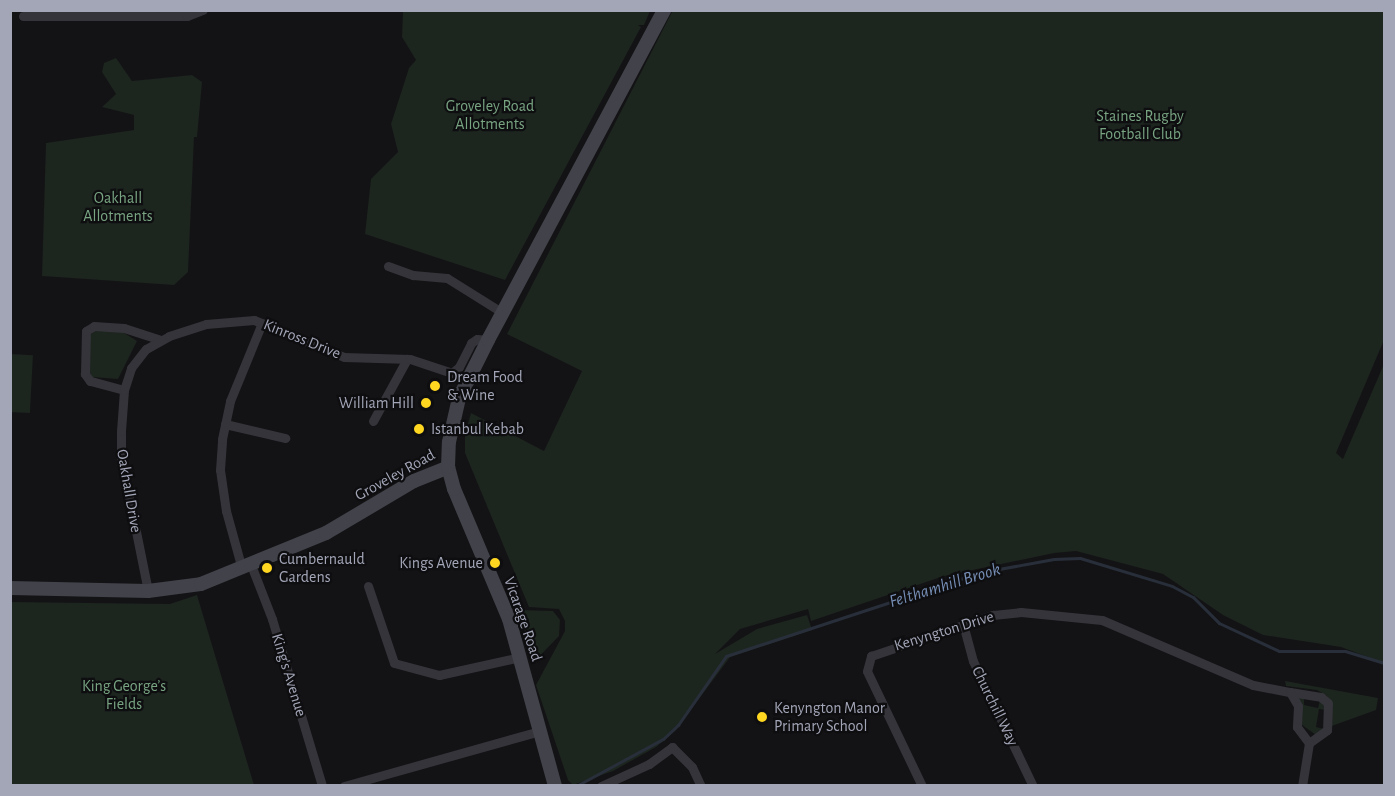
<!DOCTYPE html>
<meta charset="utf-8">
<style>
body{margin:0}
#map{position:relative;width:1395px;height:796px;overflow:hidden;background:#131315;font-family:"Alegreya Sans",sans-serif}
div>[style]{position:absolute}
.green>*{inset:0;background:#1d251f;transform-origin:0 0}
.stream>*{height:3px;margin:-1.5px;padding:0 1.5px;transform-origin:1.5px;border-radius:1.5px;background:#282f3a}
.street>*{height:9px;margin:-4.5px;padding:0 4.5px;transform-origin:4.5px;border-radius:4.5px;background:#34343a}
.secondary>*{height:14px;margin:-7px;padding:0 7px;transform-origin:7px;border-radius:7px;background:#41424a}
.dots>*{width:16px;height:16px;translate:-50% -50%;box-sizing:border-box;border:3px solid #0e0e10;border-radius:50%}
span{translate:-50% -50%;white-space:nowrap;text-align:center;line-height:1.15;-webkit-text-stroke:4.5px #0e0e10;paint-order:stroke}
.park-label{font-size:16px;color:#78a482}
.street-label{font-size:16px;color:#a3a6b7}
.poi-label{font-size:16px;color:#a3a6b7}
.left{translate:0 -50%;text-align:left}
.right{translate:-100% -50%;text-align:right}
.water-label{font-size:18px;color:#768eb5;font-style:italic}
.frame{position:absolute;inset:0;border:12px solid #a3a6b7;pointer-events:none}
</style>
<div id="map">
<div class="green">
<div style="clip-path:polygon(673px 10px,1384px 11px,1384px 340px,1336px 453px,1343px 459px,1384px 364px,1384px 663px,1341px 647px,1263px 635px,1223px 615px,1163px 574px,1076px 551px,1054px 553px,944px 576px,811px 621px,808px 609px,740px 629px,715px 654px,757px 629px,807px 615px,812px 630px,730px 657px,675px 731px,656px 747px,613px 771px,573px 785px,568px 780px,536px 685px,565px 631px,565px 621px,559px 609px,529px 607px,465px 453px,465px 434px,471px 413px,544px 451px,582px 371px,507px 334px)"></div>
<div style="clip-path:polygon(403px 11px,650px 11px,644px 25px,638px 25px,641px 27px,505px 280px,365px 234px,371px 179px,398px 152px,391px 124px,409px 68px,416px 60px,402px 37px)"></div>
<div style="clip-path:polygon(116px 58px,132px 81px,192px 75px,202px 82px,197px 137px,194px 137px,188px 272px,174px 285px,42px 276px,46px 143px,134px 130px,134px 115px,102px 107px,116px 94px,102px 72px,104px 63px)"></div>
<div style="clip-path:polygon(96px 330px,121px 331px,137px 341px,118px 379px,92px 377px,89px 371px,90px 335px)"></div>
<div style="left:11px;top:354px;width:22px;height:58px;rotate:3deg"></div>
<div style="clip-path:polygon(197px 595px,254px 785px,11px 785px,11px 602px,170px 604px)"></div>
<div style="clip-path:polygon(519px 610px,553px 611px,560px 620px,559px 636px,534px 662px)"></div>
<div style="clip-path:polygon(1285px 681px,1378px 698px,1376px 710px,1329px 727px,1333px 705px,1327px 696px,1317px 690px,1286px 686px)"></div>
<div style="clip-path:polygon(1298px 698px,1304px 698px,1304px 705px,1318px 708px,1320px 700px,1324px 703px,1326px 710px,1319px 709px,1316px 727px,1324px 729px,1316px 735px,1302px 725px)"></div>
</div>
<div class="stream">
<div style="left:576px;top:786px;width:99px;rotate:-28.4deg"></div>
<div style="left:663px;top:739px;width:21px;rotate:-43deg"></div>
<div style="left:678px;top:725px;width:84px;rotate:-55.2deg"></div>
<div style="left:726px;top:656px;width:269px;rotate:-18.2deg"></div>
<div style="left:982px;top:572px;width:73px;rotate:-10.2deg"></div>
<div style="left:1054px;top:559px;width:26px;rotate:-2deg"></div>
<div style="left:1080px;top:558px;width:96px;rotate:16.9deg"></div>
<div style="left:1172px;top:586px;width:24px;rotate:28deg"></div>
<div style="left:1193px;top:597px;width:37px;rotate:45deg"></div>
<div style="left:1219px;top:623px;width:66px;rotate:25deg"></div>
<div style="left:1279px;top:651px;width:66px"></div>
<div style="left:1345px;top:651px;width:41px;rotate:17.1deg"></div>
</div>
<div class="street">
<div style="left:157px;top:10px;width:6px;rotate:99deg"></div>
<div style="left:156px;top:16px;width:31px"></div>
<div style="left:187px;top:16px;width:17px;rotate:-21deg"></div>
<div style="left:23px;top:16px;width:133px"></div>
<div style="left:388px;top:266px;width:27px;rotate:20deg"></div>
<div style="left:413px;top:275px;width:34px;rotate:5deg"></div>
<div style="left:447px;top:278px;width:66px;rotate:32deg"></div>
<div style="left:124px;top:390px;width:35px;rotate:-165deg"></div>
<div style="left:90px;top:381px;width:9px;rotate:-126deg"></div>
<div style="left:85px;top:374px;width:43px;rotate:-88.7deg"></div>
<div style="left:86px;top:331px;width:9px;rotate:-32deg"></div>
<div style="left:94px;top:326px;width:30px;rotate:4deg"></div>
<div style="left:124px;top:328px;width:38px;rotate:18deg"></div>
<div style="left:373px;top:421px;width:71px;rotate:-61.3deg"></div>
<div style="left:225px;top:424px;width:62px;rotate:13.1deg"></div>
<div style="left:251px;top:565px;width:58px;rotate:68.7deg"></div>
<div style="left:272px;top:619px;width:174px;rotate:73.3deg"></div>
<div style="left:242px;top:569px;width:60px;rotate:-105.4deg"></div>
<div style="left:226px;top:511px;width:41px;rotate:-98.3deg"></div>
<div style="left:220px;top:470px;width:31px;rotate:-86deg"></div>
<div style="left:222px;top:439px;width:39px;rotate:-78deg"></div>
<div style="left:230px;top:401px;width:84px;rotate:-67.7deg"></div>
<div style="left:368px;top:586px;width:81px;rotate:71.3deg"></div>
<div style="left:394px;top:663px;width:47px;rotate:14.9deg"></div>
<div style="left:439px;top:675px;width:83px;rotate:-12.5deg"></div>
<div style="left:148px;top:591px;width:137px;rotate:-101.4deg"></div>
<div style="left:121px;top:457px;width:26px;rotate:-90deg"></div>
<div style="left:121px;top:431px;width:41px;rotate:-85.8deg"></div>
<div style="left:124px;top:390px;width:23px;rotate:-72deg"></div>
<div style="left:131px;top:368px;width:24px;rotate:-52deg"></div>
<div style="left:146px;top:349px;width:26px;rotate:-29deg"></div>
<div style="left:169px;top:336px;width:39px;rotate:-18deg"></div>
<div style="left:206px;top:324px;width:48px;rotate:-4.8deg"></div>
<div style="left:254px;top:320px;width:97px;rotate:22.3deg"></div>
<div style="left:344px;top:357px;width:66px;rotate:1.7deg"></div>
<div style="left:410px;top:359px;width:44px;rotate:18.4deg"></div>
<div style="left:452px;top:373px;width:9px;rotate:-41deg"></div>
<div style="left:459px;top:367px;width:27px;rotate:-63deg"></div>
<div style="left:471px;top:343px;width:7px;rotate:-34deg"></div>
<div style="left:477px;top:339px;width:11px;rotate:5deg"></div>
<div style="left:963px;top:624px;width:38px;rotate:75deg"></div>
<div style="left:973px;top:661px;width:139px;rotate:64.4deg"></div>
<div style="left:1290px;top:692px;width:31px;rotate:9deg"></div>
<div style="left:1321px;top:697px;width:9px;rotate:41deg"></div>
<div style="left:1328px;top:703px;width:27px;rotate:92deg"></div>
<div style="left:1327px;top:730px;width:22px;rotate:144deg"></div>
<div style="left:344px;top:786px;width:204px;rotate:-15.7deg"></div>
<div style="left:601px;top:786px;width:53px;rotate:-24.6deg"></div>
<div style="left:649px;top:764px;width:29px;rotate:-36deg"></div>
<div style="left:672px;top:747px;width:28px;rotate:45deg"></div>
<div style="left:692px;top:767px;width:21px;rotate:65deg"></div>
<div style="left:922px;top:786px;width:127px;rotate:-115.6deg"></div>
<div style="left:867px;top:671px;width:16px;rotate:-75deg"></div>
<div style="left:871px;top:656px;width:129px;rotate:-18.6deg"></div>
<div style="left:993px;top:615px;width:28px;rotate:-6deg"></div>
<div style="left:1021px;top:612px;width:81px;rotate:5.6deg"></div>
<div style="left:1102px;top:620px;width:164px;rotate:23.3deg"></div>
<div style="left:1253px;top:685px;width:38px;rotate:11deg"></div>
<div style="left:1290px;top:692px;width:16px;rotate:60deg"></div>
<div style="left:1298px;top:706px;width:21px;rotate:93deg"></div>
<div style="left:1297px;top:727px;width:20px;rotate:53deg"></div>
<div style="left:1309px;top:743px;width:44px;rotate:99.2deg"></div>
</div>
<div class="secondary">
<div style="left:10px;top:588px;width:138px;rotate:1.2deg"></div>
<div style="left:148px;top:591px;width:53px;rotate:-7.5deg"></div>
<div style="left:201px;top:584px;width:135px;rotate:-22.2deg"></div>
<div style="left:326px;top:533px;width:102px;rotate:-30.6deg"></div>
<div style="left:414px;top:481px;width:37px;rotate:-22deg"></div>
<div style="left:555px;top:786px;width:173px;rotate:-105.4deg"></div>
<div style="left:509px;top:619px;width:141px;rotate:-112.9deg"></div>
<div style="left:454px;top:489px;width:23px;rotate:-105deg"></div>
<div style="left:448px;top:467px;width:25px;rotate:-88deg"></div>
<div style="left:449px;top:442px;width:45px;rotate:-77.2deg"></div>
<div style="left:459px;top:398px;width:65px;rotate:-63.4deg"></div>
<div style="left:488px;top:340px;width:374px;rotate:-61.9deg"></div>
</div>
<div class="dots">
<div style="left:435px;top:386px;background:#ffd721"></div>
<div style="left:426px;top:403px;background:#ffd721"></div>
<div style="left:419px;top:429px;background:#ffd721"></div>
<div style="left:495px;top:563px;background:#ffd721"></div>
<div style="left:267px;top:568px;background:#ffd721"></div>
<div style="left:762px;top:717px;background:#ffd721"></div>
</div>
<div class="park-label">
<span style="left:490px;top:115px">Groveley Road<br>Allotments</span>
<span style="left:1140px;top:125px">Staines Rugby<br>Football Club</span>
<span style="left:118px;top:207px">Oakhall<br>Allotments</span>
<span style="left:124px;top:695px">King George’s<br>Fields</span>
</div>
<div class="street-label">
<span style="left:302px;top:339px;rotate:22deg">Kinross Drive</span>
<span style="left:395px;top:475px;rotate:-29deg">Groveley Road</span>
<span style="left:129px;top:491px;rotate:80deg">Oakhall Drive</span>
<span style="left:523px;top:619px;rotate:71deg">Vicarage Road</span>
<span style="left:944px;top:631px;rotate:-17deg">Kenyngton Drive</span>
<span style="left:289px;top:675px;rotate:73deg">King's Avenue</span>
<span style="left:995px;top:706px;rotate:64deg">Churchill Way</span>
</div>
<div class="poi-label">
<span class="left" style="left:447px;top:386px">Dream Food<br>&amp; Wine</span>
<span class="right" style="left:414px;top:403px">William Hill</span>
<span class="left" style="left:431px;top:429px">Istanbul Kebab</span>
<span class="left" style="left:279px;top:568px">Cumbernauld<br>Gardens</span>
<span class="right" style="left:483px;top:563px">Kings Avenue</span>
<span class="left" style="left:774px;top:717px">Kenyngton Manor<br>Primary School</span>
</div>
<div class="water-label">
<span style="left:945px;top:586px;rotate:-17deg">Felthamhill Brook</span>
</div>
<div class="frame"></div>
</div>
